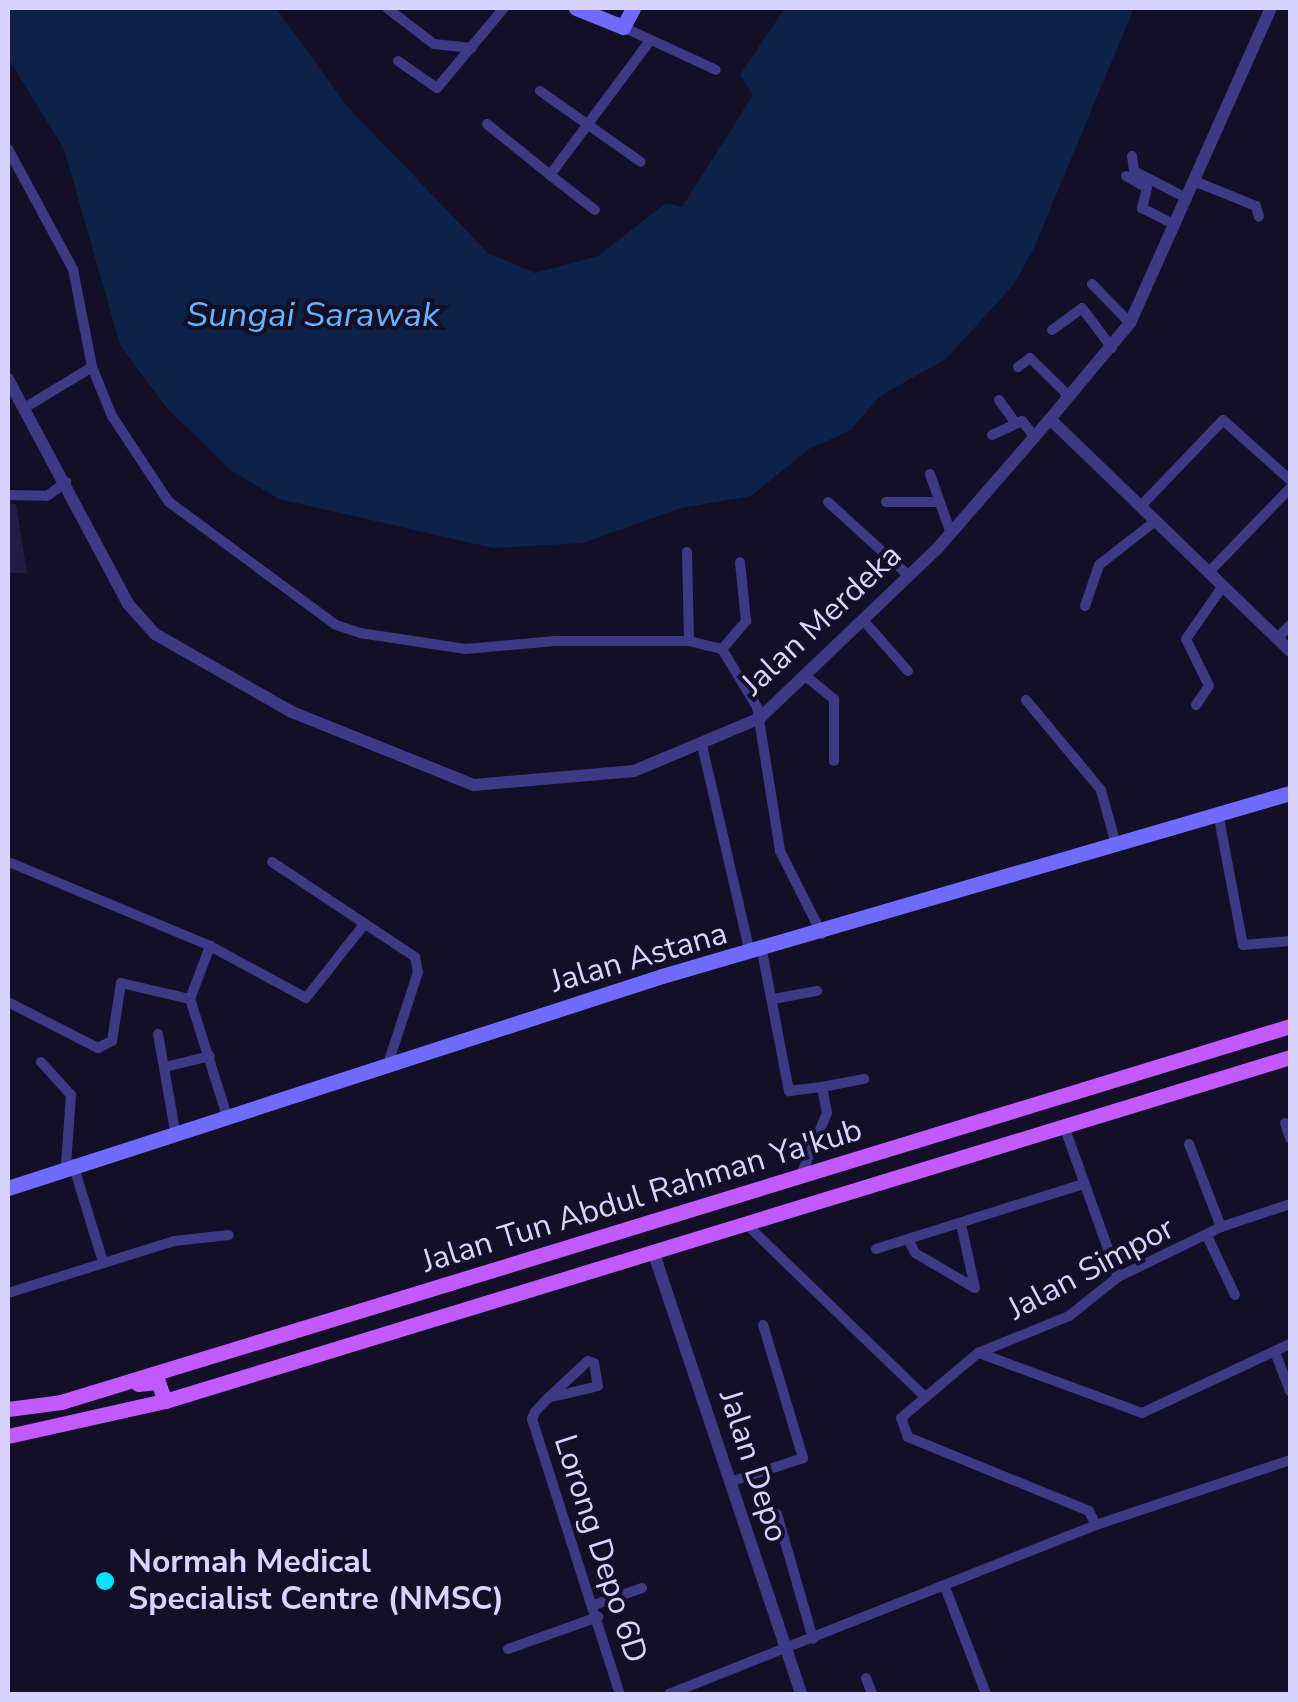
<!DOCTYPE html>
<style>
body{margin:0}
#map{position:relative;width:1298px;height:1702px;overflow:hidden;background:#130f26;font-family:"Nunito Sans",sans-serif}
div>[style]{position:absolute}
.water>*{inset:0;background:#0c2248}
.building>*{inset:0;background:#241b47}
.minor>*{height:10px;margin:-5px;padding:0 5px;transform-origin:5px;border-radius:5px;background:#3d3a85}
.tertiary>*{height:12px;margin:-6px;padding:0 6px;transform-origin:6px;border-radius:6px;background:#3d3a85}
.secondary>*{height:15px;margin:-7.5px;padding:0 7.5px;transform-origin:7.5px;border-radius:7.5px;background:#6f6bff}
.primary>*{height:15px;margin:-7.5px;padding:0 7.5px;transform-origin:7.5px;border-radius:7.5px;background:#c25bff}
.dots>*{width:28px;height:28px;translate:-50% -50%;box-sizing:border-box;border:5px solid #130f26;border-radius:50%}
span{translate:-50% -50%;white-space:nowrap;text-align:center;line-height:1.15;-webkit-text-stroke:8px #130f26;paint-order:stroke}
.street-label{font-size:32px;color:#d9d4ff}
.poi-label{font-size:32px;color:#d9d4ff;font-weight:700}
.left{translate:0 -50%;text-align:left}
.water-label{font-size:35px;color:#62b6ff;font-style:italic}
.frame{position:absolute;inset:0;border:10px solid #d9d4ff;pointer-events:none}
</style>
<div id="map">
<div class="water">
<div style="clip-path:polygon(8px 8px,276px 8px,346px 105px,488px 253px,535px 273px,598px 256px,666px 203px,682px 207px,753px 95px,740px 75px,785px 8px,1134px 8px,1034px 248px,1014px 284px,946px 359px,880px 396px,851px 430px,809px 449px,751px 496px,681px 508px,583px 543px,493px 548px,279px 499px,230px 470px,167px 408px,120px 345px,64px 149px,8px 58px)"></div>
</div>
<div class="building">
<div style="clip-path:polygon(8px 504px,16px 504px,27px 573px,8px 573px)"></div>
</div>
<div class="minor">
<div style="left:387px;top:8px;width:59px;rotate:37.5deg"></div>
<div style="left:434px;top:44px;width:38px;rotate:6deg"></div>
<div style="left:623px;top:27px;width:102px;rotate:24.8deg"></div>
<div style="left:398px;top:61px;width:47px;rotate:34.7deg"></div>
<div style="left:437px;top:88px;width:104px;rotate:-50.1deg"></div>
<div style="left:540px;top:91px;width:123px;rotate:35.1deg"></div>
<div style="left:487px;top:124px;width:81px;rotate:39deg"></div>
<div style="left:550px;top:175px;width:167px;rotate:-53.3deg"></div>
<div style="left:8px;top:149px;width:136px;rotate:61.6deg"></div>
<div style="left:73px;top:269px;width:100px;rotate:79deg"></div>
<div style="left:92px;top:367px;width:53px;rotate:67.8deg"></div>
<div style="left:112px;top:416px;width:103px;rotate:56.5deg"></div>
<div style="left:169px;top:502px;width:207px;rotate:36.4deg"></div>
<div style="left:336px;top:625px;width:25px;rotate:18deg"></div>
<div style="left:360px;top:633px;width:107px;rotate:8.6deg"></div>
<div style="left:466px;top:649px;width:89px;rotate:-5.1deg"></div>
<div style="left:555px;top:641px;width:134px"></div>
<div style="left:689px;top:641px;width:34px;rotate:14deg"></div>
<div style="left:722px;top:649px;width:68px;rotate:58.9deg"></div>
<div style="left:757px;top:707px;width:146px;rotate:80.9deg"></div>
<div style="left:780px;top:851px;width:93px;rotate:63.2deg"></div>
<div style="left:1132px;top:156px;width:15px;rotate:82deg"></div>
<div style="left:1134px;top:171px;width:59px;rotate:27.4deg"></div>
<div style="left:550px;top:175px;width:57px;rotate:37.9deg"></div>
<div style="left:1126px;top:176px;width:24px;rotate:30deg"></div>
<div style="left:1147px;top:188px;width:21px;rotate:104deg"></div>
<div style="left:1142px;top:208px;width:36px;rotate:27deg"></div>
<div style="left:1194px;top:181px;width:67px;rotate:22deg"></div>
<div style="left:1256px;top:206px;width:11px;rotate:75deg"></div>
<div style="left:1092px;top:284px;width:54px;rotate:45.7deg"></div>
<div style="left:1052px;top:330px;width:37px;rotate:-36deg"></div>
<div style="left:1082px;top:308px;width:50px;rotate:53.1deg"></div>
<div style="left:1018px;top:367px;width:15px;rotate:-37deg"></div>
<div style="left:1030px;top:358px;width:54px;rotate:44.3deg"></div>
<div style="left:999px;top:400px;width:27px;rotate:54deg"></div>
<div style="left:26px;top:407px;width:77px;rotate:-31.2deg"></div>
<div style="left:992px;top:435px;width:33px;rotate:-25deg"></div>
<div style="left:1022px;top:421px;width:21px;rotate:51deg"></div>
<div style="left:930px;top:474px;width:64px;rotate:70.7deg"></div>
<div style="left:8px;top:495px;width:39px;rotate:1deg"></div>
<div style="left:47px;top:496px;width:24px;rotate:-36deg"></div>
<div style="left:828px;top:502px;width:110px;rotate:42.4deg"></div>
<div style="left:886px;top:502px;width:51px"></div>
<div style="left:1140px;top:507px;width:120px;rotate:-46.3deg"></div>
<div style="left:1223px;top:420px;width:90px;rotate:41.8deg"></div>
<div style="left:687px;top:552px;width:89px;rotate:88.7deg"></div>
<div style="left:1209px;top:572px;width:117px;rotate:-46deg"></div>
<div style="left:1085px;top:606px;width:43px;rotate:-71.1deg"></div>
<div style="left:1099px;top:565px;width:70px;rotate:-38deg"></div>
<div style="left:863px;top:620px;width:68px;rotate:48.6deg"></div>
<div style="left:1277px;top:639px;width:19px;rotate:-47deg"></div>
<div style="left:722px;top:649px;width:37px;rotate:-49deg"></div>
<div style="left:746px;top:621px;width:59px;rotate:-95.8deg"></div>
<div style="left:808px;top:678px;width:33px;rotate:39deg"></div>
<div style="left:834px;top:699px;width:62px;rotate:90deg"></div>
<div style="left:1026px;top:700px;width:117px;rotate:50.2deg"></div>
<div style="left:1101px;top:790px;width:57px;rotate:74.7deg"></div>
<div style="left:1196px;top:705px;width:23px;rotate:-56deg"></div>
<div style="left:1209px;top:686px;width:52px;rotate:-116.1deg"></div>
<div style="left:1186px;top:639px;width:65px;rotate:-55.1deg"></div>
<div style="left:702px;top:745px;width:213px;rotate:77deg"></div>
<div style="left:1218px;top:813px;width:134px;rotate:79.3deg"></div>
<div style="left:1243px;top:945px;width:47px;rotate:-4.9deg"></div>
<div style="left:272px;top:862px;width:172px;rotate:33.6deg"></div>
<div style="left:415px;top:957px;width:15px;rotate:79deg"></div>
<div style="left:418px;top:972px;width:97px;rotate:108.1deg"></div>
<div style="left:11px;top:863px;width:216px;rotate:22.6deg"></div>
<div style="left:762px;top:951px;width:143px;rotate:79.1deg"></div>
<div style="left:789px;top:1091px;width:33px;rotate:-7deg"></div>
<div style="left:822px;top:1087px;width:26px;rotate:79deg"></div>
<div style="left:827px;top:1113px;width:69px;rotate:112.9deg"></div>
<div style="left:773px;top:999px;width:45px;rotate:-10.3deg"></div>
<div style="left:8px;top:1002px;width:101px;rotate:27.1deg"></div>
<div style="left:98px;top:1048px;width:16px;rotate:-27deg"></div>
<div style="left:112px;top:1041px;width:59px;rotate:-81.2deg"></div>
<div style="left:121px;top:983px;width:71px;rotate:13.1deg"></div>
<div style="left:158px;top:1034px;width:97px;rotate:80deg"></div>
<div style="left:41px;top:1062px;width:45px;rotate:47.7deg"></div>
<div style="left:71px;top:1095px;width:70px;rotate:94.1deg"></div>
<div style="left:165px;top:1067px;width:46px;rotate:-13.7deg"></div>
<div style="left:822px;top:1087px;width:43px;rotate:-10.8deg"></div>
<div style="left:227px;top:1116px;width:123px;rotate:-107.5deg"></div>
<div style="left:190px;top:999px;width:57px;rotate:-69.3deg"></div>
<div style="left:210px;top:946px;width:109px;rotate:28.4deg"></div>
<div style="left:306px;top:998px;width:90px;rotate:-51.7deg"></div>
<div style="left:1285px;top:1123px;width:16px;rotate:72deg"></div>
<div style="left:1064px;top:1126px;width:160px;rotate:70.3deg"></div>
<div style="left:1189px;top:1144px;width:89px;rotate:68.9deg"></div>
<div style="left:73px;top:1164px;width:102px;rotate:73deg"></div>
<div style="left:746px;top:1224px;width:248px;rotate:44deg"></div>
<div style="left:1208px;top:1238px;width:63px;rotate:64.7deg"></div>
<div style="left:909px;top:1241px;width:13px;rotate:63deg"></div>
<div style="left:915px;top:1253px;width:69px;rotate:30.3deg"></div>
<div style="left:975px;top:1288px;width:66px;rotate:-102.3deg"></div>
<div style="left:876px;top:1249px;width:217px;rotate:-17.4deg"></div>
<div style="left:8px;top:1293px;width:174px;rotate:-17.4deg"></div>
<div style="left:174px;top:1241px;width:55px;rotate:-6.2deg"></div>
<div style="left:1275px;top:1352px;width:42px;rotate:69deg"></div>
<div style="left:979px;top:1353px;width:174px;rotate:20.2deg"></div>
<div style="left:1142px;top:1413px;width:163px;rotate:-25deg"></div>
<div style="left:548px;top:1398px;width:51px;rotate:-13.5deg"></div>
<div style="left:598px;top:1386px;width:23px;rotate:-100deg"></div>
<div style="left:594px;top:1363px;width:6px;rotate:-162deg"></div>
<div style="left:588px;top:1361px;width:54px;rotate:137.2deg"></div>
<div style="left:548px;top:1398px;width:19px;rotate:133deg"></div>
<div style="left:535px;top:1412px;width:8px;rotate:113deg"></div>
<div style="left:532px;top:1419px;width:289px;rotate:72.3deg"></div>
<div style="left:730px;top:1482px;width:77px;rotate:-18.2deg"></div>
<div style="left:803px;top:1458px;width:139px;rotate:-106.7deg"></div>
<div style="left:777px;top:1514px;width:130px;rotate:73.9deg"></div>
<div style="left:1096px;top:1525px;width:16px;rotate:-117deg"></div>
<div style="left:1089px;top:1511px;width:196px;rotate:-157.8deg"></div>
<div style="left:908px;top:1437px;width:20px;rotate:-110deg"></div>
<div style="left:901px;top:1418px;width:101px;rotate:-40.2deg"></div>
<div style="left:978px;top:1353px;width:98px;rotate:-22.1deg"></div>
<div style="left:1069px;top:1316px;width:63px;rotate:-38.5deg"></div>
<div style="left:1118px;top:1277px;width:114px;rotate:-25.9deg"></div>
<div style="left:1221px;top:1227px;width:73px;rotate:-18.4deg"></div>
<div style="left:945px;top:1587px;width:115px;rotate:69deg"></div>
<div style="left:594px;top:1605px;width:51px;rotate:-19.5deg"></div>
<div style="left:508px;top:1649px;width:96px;rotate:-19.6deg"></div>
<div style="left:866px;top:1678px;width:17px;rotate:69deg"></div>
<div style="left:669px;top:1694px;width:459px;rotate:-21.6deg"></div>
<div style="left:1096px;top:1525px;width:205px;rotate:-18.5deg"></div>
</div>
<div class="tertiary">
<div style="left:8px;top:379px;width:255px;rotate:61.9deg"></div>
<div style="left:128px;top:604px;width:40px;rotate:48deg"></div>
<div style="left:155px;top:634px;width:158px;rotate:29.7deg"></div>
<div style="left:292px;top:712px;width:196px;rotate:21.9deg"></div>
<div style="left:474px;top:785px;width:161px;rotate:-5deg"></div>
<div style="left:634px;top:771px;width:137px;rotate:-22.8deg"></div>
<div style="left:760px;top:718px;width:245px;rotate:-43.7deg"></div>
<div style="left:937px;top:549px;width:172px;rotate:-49deg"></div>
<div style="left:1050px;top:419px;width:334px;rotate:44deg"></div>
<div style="left:1050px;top:419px;width:125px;rotate:-50.2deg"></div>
<div style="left:1130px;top:323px;width:345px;rotate:-65.9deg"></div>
<div style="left:654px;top:1254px;width:464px;rotate:71.5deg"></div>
</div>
<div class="secondary">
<div style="left:576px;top:8px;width:51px;rotate:22deg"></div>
<div style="left:623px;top:27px;width:21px;rotate:-62deg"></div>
<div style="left:8px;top:1188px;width:688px;rotate:-17.96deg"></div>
<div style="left:662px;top:976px;width:654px;rotate:-16.25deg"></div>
</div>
<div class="primary">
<div style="left:138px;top:1384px;width:20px;rotate:-6deg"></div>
<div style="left:158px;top:1382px;width:20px;rotate:70deg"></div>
<div style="left:8px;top:1409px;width:53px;rotate:-7.5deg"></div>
<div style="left:61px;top:1402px;width:1285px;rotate:-17.01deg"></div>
<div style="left:8px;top:1436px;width:161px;rotate:-12.6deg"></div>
<div style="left:165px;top:1401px;width:1176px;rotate:-17deg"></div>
</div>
<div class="dots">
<div style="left:105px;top:1581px;background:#00e5ff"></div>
</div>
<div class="street-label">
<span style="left:822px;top:620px;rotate:-43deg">Jalan Merdeka</span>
<span style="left:639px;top:958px;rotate:-16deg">Jalan Astana</span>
<span style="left:642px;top:1196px;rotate:-17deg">Jalan Tun Abdul Rahman Ya'kub</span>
<span style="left:1091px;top:1269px;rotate:-28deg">Jalan Simpor</span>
<span style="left:753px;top:1466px;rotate:72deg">Jalan Depo</span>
<span style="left:600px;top:1549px;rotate:72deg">Lorong Depo 6D</span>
</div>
<div class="poi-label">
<span class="left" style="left:128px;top:1581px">Normah Medical<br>Specialist Centre (NMSC)</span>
</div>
<div class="water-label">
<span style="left:313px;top:315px">Sungai Sarawak</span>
</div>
<div class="frame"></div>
</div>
